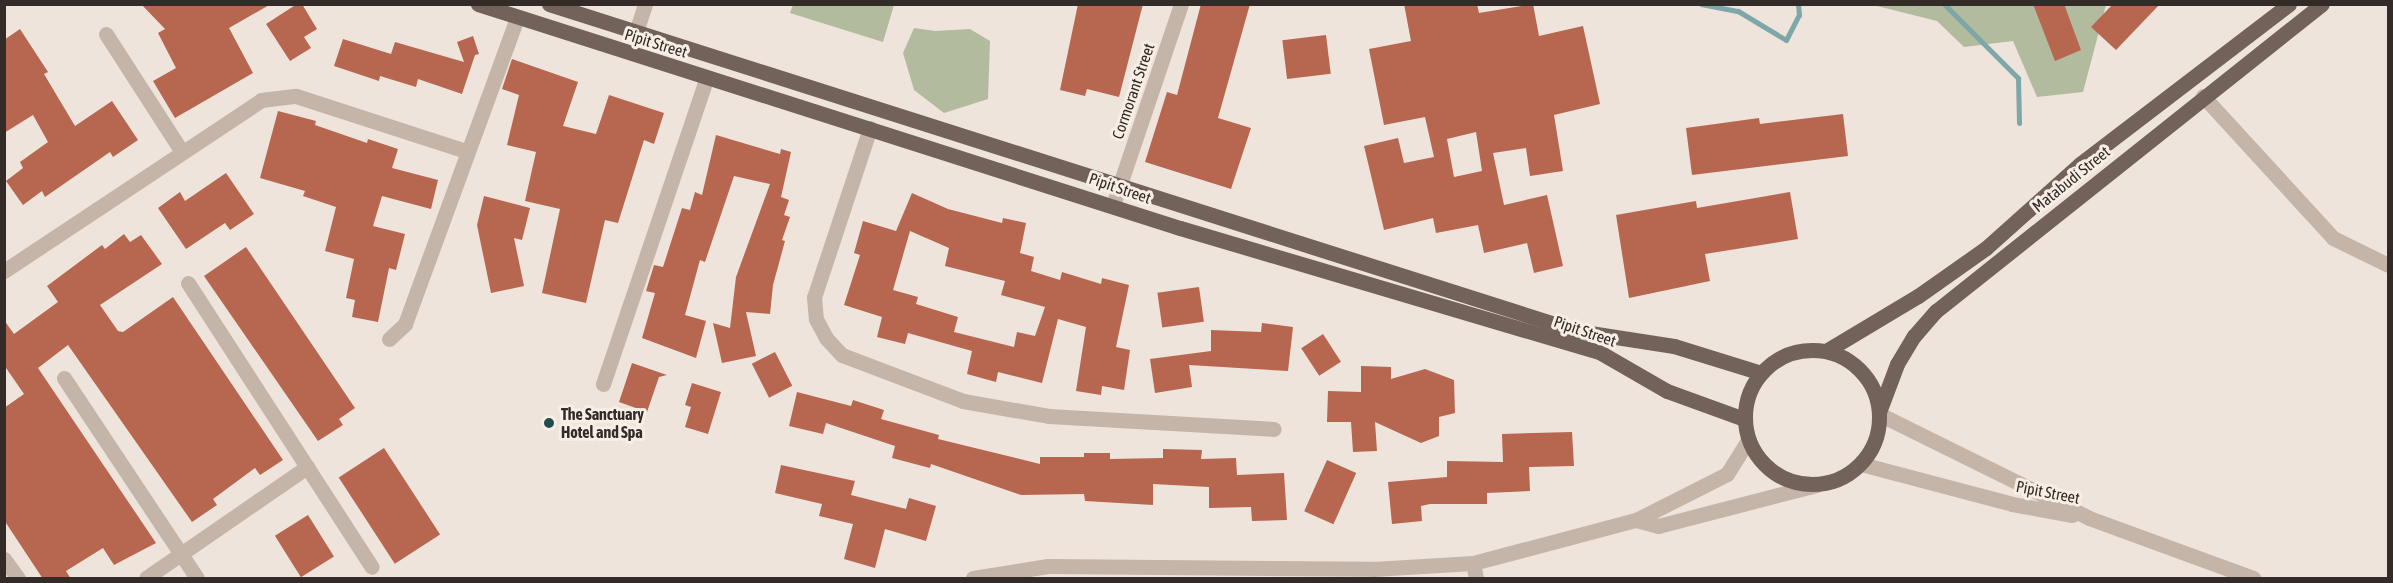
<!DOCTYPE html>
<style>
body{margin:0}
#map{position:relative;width:2393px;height:583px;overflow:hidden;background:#eee4db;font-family:"Asap Condensed",sans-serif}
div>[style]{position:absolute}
.green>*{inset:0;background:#b2bb9d}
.stream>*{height:5px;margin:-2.5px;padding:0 2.5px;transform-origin:2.5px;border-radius:2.5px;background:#7da7a8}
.building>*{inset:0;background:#b76650;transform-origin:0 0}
.minor>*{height:15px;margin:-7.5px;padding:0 7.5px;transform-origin:7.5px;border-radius:7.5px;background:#c5b4a8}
.major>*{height:15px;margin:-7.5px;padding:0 7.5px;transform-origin:7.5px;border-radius:7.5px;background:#73625a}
.major>.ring{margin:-7.5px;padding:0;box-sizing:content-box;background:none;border:15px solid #73625a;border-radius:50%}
.dots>*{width:16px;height:16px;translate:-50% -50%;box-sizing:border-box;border:3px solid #f7efe6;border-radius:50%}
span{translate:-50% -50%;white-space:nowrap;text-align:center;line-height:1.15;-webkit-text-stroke:6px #f7efe6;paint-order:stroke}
.street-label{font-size:16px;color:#332b27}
.poi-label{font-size:16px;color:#332b27;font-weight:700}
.left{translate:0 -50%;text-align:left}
.frame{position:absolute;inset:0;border:6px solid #332b27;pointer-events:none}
</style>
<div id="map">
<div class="green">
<div style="clip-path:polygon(793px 5px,793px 4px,894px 5px,883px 42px,790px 13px)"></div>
<div style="clip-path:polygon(1873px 5px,2106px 5px,2083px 92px,2037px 97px,2013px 41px,1964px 47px,1937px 21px)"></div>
<div style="clip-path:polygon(914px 28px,935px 31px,970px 29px,990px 41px,988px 99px,944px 113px,914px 90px,903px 53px)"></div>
</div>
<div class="stream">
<div style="left:1701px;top:4px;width:38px;rotate:11deg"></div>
<div style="left:1738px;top:11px;width:56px;rotate:31.1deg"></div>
<div style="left:1786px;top:40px;width:28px;rotate:-63deg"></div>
<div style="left:1799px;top:15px;width:11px;rotate:-95deg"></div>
<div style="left:1944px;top:4px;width:105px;rotate:45deg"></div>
<div style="left:2018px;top:78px;width:45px;rotate:88.7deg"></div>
</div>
<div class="building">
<div style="clip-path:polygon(141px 4px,271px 4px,229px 28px,253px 73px,175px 118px,153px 81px,176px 68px,158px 33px,165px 29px)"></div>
<div style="clip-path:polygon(297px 4px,302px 4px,317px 29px,304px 37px,311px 48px,290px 61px,266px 24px)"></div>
<div style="clip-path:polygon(1078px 4px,1143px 4px,1119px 97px,1087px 89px,1085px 96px,1060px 90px)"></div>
<div style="clip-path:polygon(1201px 4px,1250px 4px,1218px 118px,1251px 128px,1231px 189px,1145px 162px,1167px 92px,1177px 95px)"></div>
<div style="clip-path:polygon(evenodd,1404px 4px,1477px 4px,1479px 13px,1533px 4px,1539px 36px,1583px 26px,1600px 104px,1554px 115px,1563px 171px,1530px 176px,1526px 148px,1493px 153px,1504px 205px,1547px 195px,1563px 266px,1534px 273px,1527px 243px,1484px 253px,1478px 225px,1436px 233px,1433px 218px,1384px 230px,1364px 146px,1398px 138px,1404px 163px,1434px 157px,1425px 117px,1384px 125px,1369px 49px,1411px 41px,1404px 4px,1476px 132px,1482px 171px,1454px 177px,1447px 139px,1476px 132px)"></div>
<div style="clip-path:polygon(2033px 4px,2064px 4px,2081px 50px,2055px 61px)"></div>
<div style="clip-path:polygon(2113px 4px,2160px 4px,2116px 50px,2091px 27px)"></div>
<div style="clip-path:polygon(20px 29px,48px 72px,44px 74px,75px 126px,112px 101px,138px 140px,113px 157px,110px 152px,45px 197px,42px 191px,23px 205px,6px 181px,23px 168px,20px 162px,48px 142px,33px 115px,4px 133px,4px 40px)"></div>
<div style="left:1326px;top:35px;width:39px;height:44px;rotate:83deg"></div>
<div style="clip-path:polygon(473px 36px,479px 54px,475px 55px,462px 94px,418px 79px,416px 87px,380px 76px,379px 81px,334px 66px,343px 39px,391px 54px,395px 42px,464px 62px,457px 42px)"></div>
<div style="clip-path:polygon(512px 59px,578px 82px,563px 126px,596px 134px,609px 95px,664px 113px,654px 144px,644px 140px,618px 223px,605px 220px,586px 303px,542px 293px,560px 209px,525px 201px,536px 152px,507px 145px,519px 95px,502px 89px)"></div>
<div style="clip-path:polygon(278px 111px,316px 121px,315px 125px,367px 143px,368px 139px,398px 149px,392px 168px,438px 180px,431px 209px,382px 196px,373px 226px,405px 234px,396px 270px,389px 268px,378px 322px,352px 317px,355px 300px,346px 298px,354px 259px,325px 251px,336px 207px,303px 196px,305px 191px,260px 178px)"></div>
<div style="clip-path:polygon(1843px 114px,1848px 156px,1692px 175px,1686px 128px,1759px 118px,1760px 124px)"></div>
<div style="clip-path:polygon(716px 135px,780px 154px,781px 149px,791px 152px,781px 197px,789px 200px,784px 215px,790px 217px,782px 240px,785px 241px,773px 285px,770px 314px,746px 312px,756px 356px,722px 363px,713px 323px,730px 328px,736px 277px,770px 184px,734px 176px,705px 262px,700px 260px,685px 315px,706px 321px,696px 358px,642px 338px,655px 293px,646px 291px,654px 265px,663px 267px,682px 208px,690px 210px,695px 192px,702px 195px)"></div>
<div style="clip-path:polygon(226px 173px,254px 214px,230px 230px,225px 223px,186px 249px,158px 208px,180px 192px,185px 201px)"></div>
<div style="clip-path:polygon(1790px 192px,1798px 239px,1705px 254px,1710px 281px,1629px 298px,1616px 215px,1696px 201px,1697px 208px)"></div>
<div style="clip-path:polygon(evenodd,912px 193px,948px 209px,1002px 223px,1003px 218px,1026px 223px,1020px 253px,1034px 257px,1031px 271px,1060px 280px,1062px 272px,1101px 284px,1102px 278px,1129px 285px,1116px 347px,1130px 350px,1124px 390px,1102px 386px,1101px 395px,1076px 391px,1086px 327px,1058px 319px,1042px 383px,998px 372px,996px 382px,967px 374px,972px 351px,908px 333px,905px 344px,877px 337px,882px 317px,844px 305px,860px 255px,854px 253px,863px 221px,896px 231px,912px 193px,910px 231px,949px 248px,945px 266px,1005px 281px,1001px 295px,1045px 307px,1035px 336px,1017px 332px,1014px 347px,954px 332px,958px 317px,916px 304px,918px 297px,893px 290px,910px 231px)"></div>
<div style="clip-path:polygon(484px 196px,530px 208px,522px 240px,514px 238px,524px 286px,491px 293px,477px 225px)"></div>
<div style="clip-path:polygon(124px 234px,130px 242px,141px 235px,162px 264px,100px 305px,118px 331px,123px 332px,173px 297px,283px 460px,260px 475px,255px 468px,213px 499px,217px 505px,192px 522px,68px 345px,38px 368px,156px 543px,114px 565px,103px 548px,66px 571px,71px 579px,43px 579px,4px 520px,4px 408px,24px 394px,4px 365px,4px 320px,14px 334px,58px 302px,47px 286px,102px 245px,105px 249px)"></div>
<div style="clip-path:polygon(246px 247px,355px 408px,339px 419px,343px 425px,318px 441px,204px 276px)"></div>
<div style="left:1199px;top:287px;width:35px;height:42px;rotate:82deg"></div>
<div style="clip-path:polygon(1262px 323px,1293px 327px,1288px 371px,1189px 365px,1192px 387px,1155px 393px,1150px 359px,1211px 351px,1211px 330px,1261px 332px)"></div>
<div style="left:1323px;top:334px;width:33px;height:26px;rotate:57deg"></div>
<div style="left:775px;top:352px;width:38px;height:26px;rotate:63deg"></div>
<div style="clip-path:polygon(632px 363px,667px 375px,659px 377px,647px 412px,619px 402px)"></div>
<div style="clip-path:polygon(1361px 366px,1391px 367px,1391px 379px,1425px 369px,1454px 380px,1455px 413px,1439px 417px,1439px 436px,1421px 443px,1375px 422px,1377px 451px,1353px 452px,1351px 422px,1327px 422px,1328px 391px,1361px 392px)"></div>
<div style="clip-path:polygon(692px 383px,721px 392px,708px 434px,685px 427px,691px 407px,685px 405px)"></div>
<div style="clip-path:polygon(797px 392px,851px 406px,853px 400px,884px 410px,881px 419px,939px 435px,938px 439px,1040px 464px,1040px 457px,1084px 457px,1084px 453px,1110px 453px,1110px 459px,1163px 458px,1163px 449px,1202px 450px,1201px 459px,1236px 458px,1237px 475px,1284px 473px,1287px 520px,1252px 521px,1251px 507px,1209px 508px,1209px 487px,1153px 484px,1153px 505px,1085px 501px,1084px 494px,1021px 495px,931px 464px,930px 468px,892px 458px,895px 446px,826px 423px,823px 434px,789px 426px)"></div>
<div style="clip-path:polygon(1572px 432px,1574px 466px,1529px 467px,1530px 491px,1487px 493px,1487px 504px,1430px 504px,1421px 506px,1422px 521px,1392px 524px,1388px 482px,1447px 477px,1447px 461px,1503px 462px,1502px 434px)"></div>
<div style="left:384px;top:448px;width:103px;height:54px;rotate:57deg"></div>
<div style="left:1327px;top:460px;width:32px;height:56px;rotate:24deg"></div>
<div style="clip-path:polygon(781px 465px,855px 481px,851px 495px,906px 509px,909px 498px,936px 506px,926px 541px,885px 529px,875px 568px,844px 559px,853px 524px,819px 516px,822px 504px,775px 493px)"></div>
<div style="left:308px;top:515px;width:49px;height:39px;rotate:58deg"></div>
</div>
<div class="minor">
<div style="left:636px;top:32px;width:29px;rotate:-72deg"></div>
<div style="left:106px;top:34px;width:140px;rotate:57.2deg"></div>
<div style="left:2203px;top:96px;width:193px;rotate:47.5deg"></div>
<div style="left:2333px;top:238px;width:61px;rotate:26.1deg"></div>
<div style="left:870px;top:128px;width:178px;rotate:108.3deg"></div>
<div style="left:814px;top:297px;width:22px;rotate:85deg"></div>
<div style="left:816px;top:319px;width:21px;rotate:62deg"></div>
<div style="left:826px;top:338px;width:23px;rotate:47deg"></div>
<div style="left:842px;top:355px;width:129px;rotate:20.8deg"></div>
<div style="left:963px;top:401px;width:87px;rotate:9.9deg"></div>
<div style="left:1049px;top:416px;width:225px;rotate:3.3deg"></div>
<div style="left:1113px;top:205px;width:212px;rotate:-71.3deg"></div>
<div style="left:4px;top:271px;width:309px;rotate:-33.6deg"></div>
<div style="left:261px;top:100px;width:35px;rotate:-7deg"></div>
<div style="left:296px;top:96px;width:179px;rotate:17.9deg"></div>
<div style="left:188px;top:283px;width:338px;rotate:57.1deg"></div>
<div style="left:389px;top:339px;width:22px;rotate:-43deg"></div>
<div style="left:405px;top:324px;width:326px;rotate:-69.9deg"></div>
<div style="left:64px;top:378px;width:240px;rotate:56.4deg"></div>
<div style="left:603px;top:384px;width:324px;rotate:-71.3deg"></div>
<div style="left:1879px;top:414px;width:234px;rotate:26.3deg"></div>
<div style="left:2089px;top:518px;width:175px;rotate:20.1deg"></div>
<div style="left:1861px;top:464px;width:156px;rotate:14.8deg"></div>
<div style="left:2012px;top:504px;width:61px;rotate:10.4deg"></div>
<div style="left:1636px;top:520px;width:23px;rotate:15deg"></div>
<div style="left:1658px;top:526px;width:163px;rotate:-14.5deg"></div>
<div style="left:4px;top:559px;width:24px;rotate:54deg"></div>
<div style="left:1473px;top:563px;width:15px;rotate:79deg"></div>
<div style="left:146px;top:578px;width:196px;rotate:-34.6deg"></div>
<div style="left:973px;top:578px;width:76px;rotate:-9.1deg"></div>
<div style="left:1048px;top:566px;width:325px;rotate:0.5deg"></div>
<div style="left:1373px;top:569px;width:100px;rotate:-3.4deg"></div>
<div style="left:1473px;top:563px;width:169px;rotate:-14.8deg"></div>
<div style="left:1636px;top:520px;width:102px;rotate:-26.8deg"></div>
<div style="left:1727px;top:474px;width:40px;rotate:-58deg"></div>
</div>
<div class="major">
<div style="left:478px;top:4px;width:737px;rotate:17.7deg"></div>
<div style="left:1180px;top:228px;width:439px;rotate:16.5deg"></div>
<div style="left:1601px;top:353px;width:76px;rotate:29.9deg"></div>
<div style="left:1667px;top:391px;width:82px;rotate:20deg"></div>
<div style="left:549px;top:4px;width:1079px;rotate:17.65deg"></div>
<div style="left:1577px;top:331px;width:98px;rotate:8.8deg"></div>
<div style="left:1674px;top:346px;width:91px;rotate:17.2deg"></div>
<div class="ring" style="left:1745px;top:350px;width:119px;height:119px"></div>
<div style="left:1826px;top:351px;width:107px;rotate:-30.9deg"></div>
<div style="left:1918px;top:296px;width:83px;rotate:-35.2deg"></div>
<div style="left:1986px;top:248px;width:126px;rotate:-41.8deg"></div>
<div style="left:2080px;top:164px;width:263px;rotate:-37.4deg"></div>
<div style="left:1879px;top:412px;width:51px;rotate:-69.4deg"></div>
<div style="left:1897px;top:364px;width:33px;rotate:-59deg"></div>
<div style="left:1914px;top:336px;width:33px;rotate:-49deg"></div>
<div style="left:1936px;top:311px;width:493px;rotate:-38.5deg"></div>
</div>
<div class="dots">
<div style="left:549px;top:423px;background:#224d4f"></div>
</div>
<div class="street-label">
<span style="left:656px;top:43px;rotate:17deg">Pipit Street</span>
<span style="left:1133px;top:91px;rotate:-71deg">Cormorant Street</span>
<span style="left:2071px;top:179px;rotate:-39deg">Matabudi Street</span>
<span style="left:1120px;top:188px;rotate:19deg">Pipit Street</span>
<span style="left:1585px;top:331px;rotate:19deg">Pipit Street</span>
<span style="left:2048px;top:492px;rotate:11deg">Pipit Street</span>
</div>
<div class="poi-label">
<span class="left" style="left:561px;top:423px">The Sanctuary<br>Hotel and Spa</span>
</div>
<div class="frame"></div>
</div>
